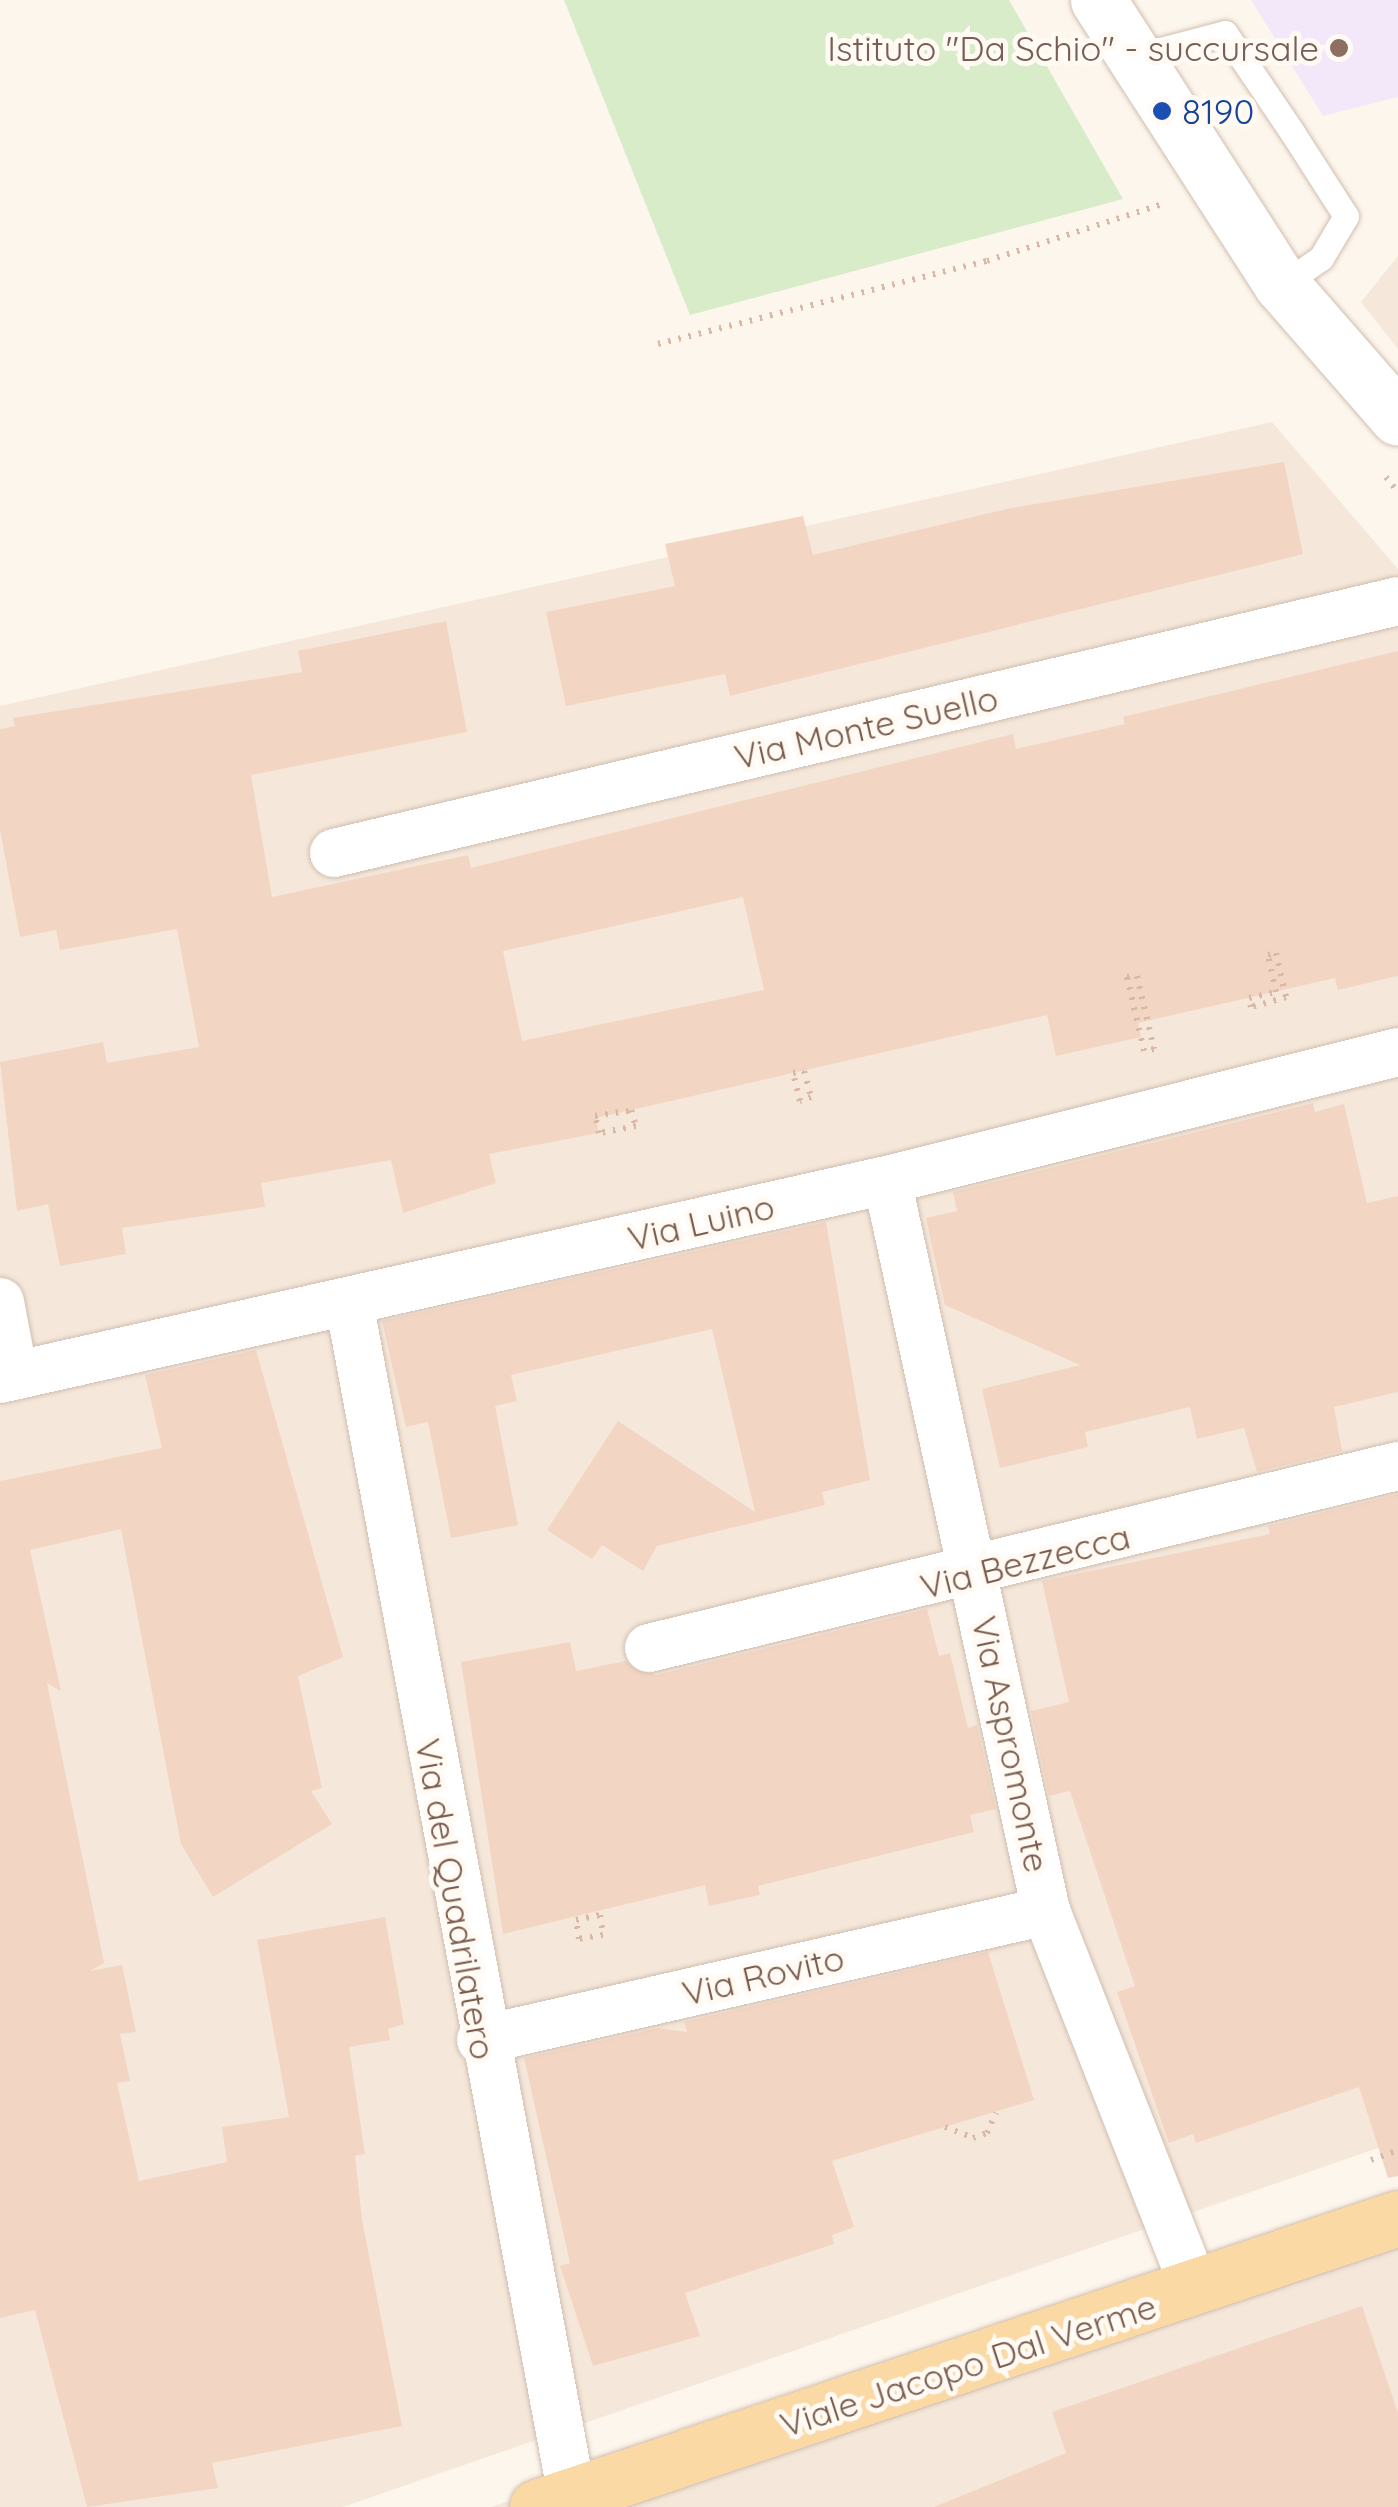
<!DOCTYPE html>
<style>
body{margin:0}
#map{position:relative;width:1398px;height:2507px;overflow:hidden;background:#fdf6ec;font-family:Quicksand,sans-serif}
div>[style]{position:absolute}
.residential>*{inset:0;background:#f5e8da}
.education>*{inset:0;background:#f3e8fa}
.green>*{inset:0;background:#d8ecc9}
.building>*{inset:0;background:#f3d5c3}
.path>*{height:6px;margin-top:-3px;transform-origin:0;background:repeating-linear-gradient(90deg,#d9b8a5 0 2.5px,transparent 0 10.5px)}
.roads{filter:drop-shadow(0 0 2px #d1beb0) drop-shadow(0 0 2px #d1beb0)}
.lane>*{height:25px;margin:-12.5px;padding:0 12.5px;transform-origin:12.5px;border-radius:12.5px;background:#fff}
.street>*{height:48px;margin:-24px;padding:0 24px;transform-origin:24px;border-radius:24px;background:#fff}
.secondary>*{height:55px;margin:-27.5px;padding:0 27.5px;transform-origin:27.5px;border-radius:27.5px;background:#fff}
.primary>*{height:55px;margin:-27.5px;padding:0 27.5px;transform-origin:27.5px;border-radius:27.5px;background:#fbd9a5}
.dots>*{width:28px;height:28px;translate:-50% -50%;box-sizing:border-box;border:5px solid #fffaf3;border-radius:50%}
span{translate:-50% -50%;white-space:nowrap;text-align:center;line-height:1.15;-webkit-text-stroke:10px #fffaf3;paint-order:stroke}
.education-label{font-size:35px;color:#785e54}
.right{translate:-100% -50%;text-align:right}
.transit-label{font-size:35px;color:#164399}
.left{translate:0 -50%;text-align:left}
.street-label{font-size:35px;color:#7a5c4d}
</style>
<div id="map">
<div class="residential">
<div style="clip-path:polygon(1398px 256px,1398px 349px,1361px 302px)"></div>
<div style="clip-path:polygon(1272px 422px,1398px 569px,1398px 2141px,343px 2507px,0 2507px,0 706px)"></div>
<div style="clip-path:polygon(1398px 2203px,1398px 2507px,491px 2507px)"></div>
</div>
<div class="education">
<div style="clip-path:polygon(1251px 0,1398px 0,1398px 97px,1323px 116px)"></div>
</div>
<div class="green">
<div style="clip-path:polygon(564px 0,1009px 0,1123px 199px,690px 315px)"></div>
</div>
<div class="building">
<div style="clip-path:polygon(1284px 462px,1303px 554px,730px 696px,725px 674px,566px 706px,546px 612px,675px 586px,665px 544px,803px 516px,813px 555px,1011px 508px)"></div>
<div style="clip-path:polygon(evenodd,446px 621px,467px 732px,251px 775px,272px 897px,468px 855px,471px 868px,1013px 734px,1016px 749px,1125px 724px,1123px 717px,1398px 651px,1398px 976px,1338px 990px,1335px 978px,1138px 1023px,1141px 1037px,1056px 1056px,1047px 1015px,596px 1118px,599px 1133px,489px 1154px,496px 1183px,403px 1213px,391px 1160px,261px 1183px,265px 1207px,122px 1228px,126px 1254px,60px 1266px,48px 1204px,17px 1211px,0 1062px,103px 1042px,107px 1063px,199px 1047px,177px 929px,60px 950px,56px 930px,20px 937px,0 830px,0 729px,15px 726px,13px 718px,302px 672px,298px 651px,446px 621px,743px 897px,764px 990px,522px 1041px,503px 951px,743px 897px)"></div>
<div style="clip-path:polygon(1313px 1103px,1315px 1112px,1344px 1104px,1367px 1203px,1398px 1196px,1398px 1392px,1334px 1407px,1342px 1451px,1257px 1472px,1244px 1428px,1197px 1439px,1190px 1407px,1085px 1432px,1088px 1447px,1000px 1468px,982px 1389px,1080px 1365px,945px 1305px,926px 1218px,957px 1211px,953px 1192px)"></div>
<div style="clip-path:polygon(826px 1222px,870px 1480px,822px 1492px,825px 1505px,657px 1546px,643px 1571px,602px 1545px,592px 1559px,547px 1530px,618px 1421px,755px 1512px,712px 1329px,511px 1375px,517px 1401px,495px 1406px,518px 1525px,451px 1538px,428px 1422px,406px 1427px,382px 1321px)"></div>
<div style="clip-path:polygon(256px 1350px,343px 1657px,298px 1676px,322px 1788px,311px 1791px,332px 1824px,213px 1897px,181px 1844px,121px 1529px,30px 1550px,61px 1691px,47px 1683px,104px 1963px,90px 1971px,122px 1965px,136px 2032px,120px 2034px,130px 2081px,117px 2083px,139px 2181px,227px 2162px,222px 2127px,289px 2117px,257px 1940px,385px 1917px,404px 2024px,388px 2029px,390px 2040px,349px 2047px,365px 2154px,355px 2156px,362px 2220px,402px 2426px,212px 2463px,218px 2488px,87px 2507px,35px 2310px,0 2318px,0 1481px,162px 1448px,145px 1375px)"></div>
<div style="clip-path:polygon(1398px 1494px,1398px 2176px,1388px 2178px,1359px 2087px,1196px 2143px,1193px 2134px,1169px 2143px,1117px 1992px,1135px 1986px,1070px 1791px,1049px 1796px,1031px 1711px,1069px 1702px,1042px 1581px,1270px 1534px,1268px 1526px)"></div>
<div style="clip-path:polygon(927px 1609px,939px 1656px,950px 1653px,968px 1728px,977px 1725px,996px 1809px,970px 1815px,974px 1832px,758px 1886px,760px 1895px,709px 1906px,705px 1885px,503px 1934px,461px 1662px,570px 1642px,576px 1671px,626px 1661px,656px 1675px)"></div>
<div style="clip-path:polygon(988px 1952px,1034px 2100px,832px 2161px,854px 2227px,832px 2235px,834px 2244px,685px 2293px,700px 2336px,593px 2366px,560px 2266px,570px 2263px,524px 2058px,658px 2028px,687px 2032px,684px 2022px)"></div>
<div style="clip-path:polygon(1362px 2306px,1398px 2413px,1398px 2507px,934px 2507px,1066px 2453px,1052px 2412px)"></div>
</div>
<div class="path">
<div style="left:658px;top:344px;width:339px;rotate:-14.2deg"></div>
<div style="left:987px;top:261px;width:184px;rotate:-18deg"></div>
<div style="left:1386px;top:477px;width:19px;rotate:51deg"></div>
<div style="left:1276px;top:953px;width:45px;rotate:77.2deg"></div>
<div style="left:1286px;top:997px;width:36px;rotate:164deg"></div>
<div style="left:1251px;top:1007px;width:9px;rotate:-103deg"></div>
<div style="left:1249px;top:998px;width:28px;rotate:-13deg"></div>
<div style="left:1276px;top:992px;width:38px;rotate:-102deg"></div>
<div style="left:1268px;top:955px;width:8px;rotate:-14deg"></div>
<div style="left:1137px;top:976px;width:75px;rotate:76.9deg"></div>
<div style="left:1154px;top:1049px;width:10px;rotate:169deg"></div>
<div style="left:1144px;top:1051px;width:76px;rotate:-102.9deg"></div>
<div style="left:1127px;top:977px;width:10px;rotate:-6deg"></div>
<div style="left:804px;top:1071px;width:27px;rotate:75deg"></div>
<div style="left:811px;top:1097px;width:12px;rotate:160deg"></div>
<div style="left:800px;top:1101px;width:29px;rotate:-104deg"></div>
<div style="left:793px;top:1073px;width:11px;rotate:-10deg"></div>
<div style="left:631px;top:1110px;width:17px;rotate:73deg"></div>
<div style="left:636px;top:1126px;width:38px;rotate:169deg"></div>
<div style="left:599px;top:1133px;width:17px;rotate:-103deg"></div>
<div style="left:595px;top:1116px;width:36px;rotate:-9deg"></div>
<div style="left:600px;top:1915px;width:20px;rotate:81deg"></div>
<div style="left:603px;top:1935px;width:24px;rotate:171deg"></div>
<div style="left:579px;top:1939px;width:19px;rotate:-99deg"></div>
<div style="left:576px;top:1920px;width:25px;rotate:-12deg"></div>
<div style="left:945px;top:2127px;width:30px;rotate:21deg"></div>
<div style="left:973px;top:2138px;width:15px;rotate:-20deg"></div>
<div style="left:987px;top:2133px;width:22px;rotate:-66deg"></div>
<div style="left:1371px;top:2160px;width:29px;rotate:-20deg"></div>
</div>
<div class="roads">
<div class="lane">
<div style="left:1130px;top:58px;width:98px;rotate:-14.7deg"></div>
<div style="left:1225px;top:33px;width:120px;rotate:55.9deg"></div>
<div style="left:1292px;top:132px;width:100px;rotate:57.3deg"></div>
<div style="left:1346px;top:216px;width:49px;rotate:120.8deg"></div>
<div style="left:1321px;top:258px;width:47px;rotate:145.3deg"></div>
</div>
<div class="street">
<div style="left:334px;top:853px;width:1093px;rotate:-13.32deg"></div>
<div style="left:887px;top:1180px;width:748px;rotate:77.73deg"></div>
<div style="left:1046px;top:1911px;width:407px;rotate:68.5deg"></div>
<div style="left:0;top:1302px;width:75px;rotate:79.3deg"></div>
<div style="left:349px;top:1302px;width:1226px;rotate:79.42deg"></div>
<div style="left:0;top:1379px;width:909px;rotate:-12.65deg"></div>
<div style="left:887px;top:1180px;width:527px;rotate:-14.06deg"></div>
<div style="left:649px;top:1648px;width:771px;rotate:-13.66deg"></div>
<div style="left:481px;top:2040px;width:580px;rotate:-12.86deg"></div>
</div>
<div class="secondary">
<div style="left:1098px;top:0;width:339px;rotate:57.2deg"></div>
<div style="left:1282px;top:285px;width:176px;rotate:48.9deg"></div>
</div>
<div class="primary">
<div style="left:537px;top:2507px;width:908px;rotate:-18.55deg"></div>
</div>
</div>
<div class="dots">
<div style="left:1339px;top:48px;background:#8d6e63"></div>
<div style="left:1162px;top:111px;background:#1a4fb4"></div>
</div>
<div class="education-label">
<span class="right" style="left:1319px;top:48px">Istituto "Da Schio" - succursale</span>
</div>
<div class="transit-label">
<span class="left" style="left:1182px;top:111px">8190</span>
</div>
<div class="street-label">
<span style="left:866px;top:727px;rotate:-13deg">Via Monte Suello</span>
<span style="left:701px;top:1222px;rotate:-13deg">Via Luino</span>
<span style="left:1025px;top:1561px;rotate:-14deg">Via Bezzecca</span>
<span style="left:1011px;top:1744px;rotate:78deg">Via Aspromonte</span>
<span style="left:456px;top:1899px;rotate:80deg">Via del Quadrilatero</span>
<span style="left:763px;top:1975px;rotate:-13deg">Via Rovito</span>
<span style="left:968px;top:2365px;rotate:-18deg">Viale Jacopo Dal Verme</span>
</div>
</div>
